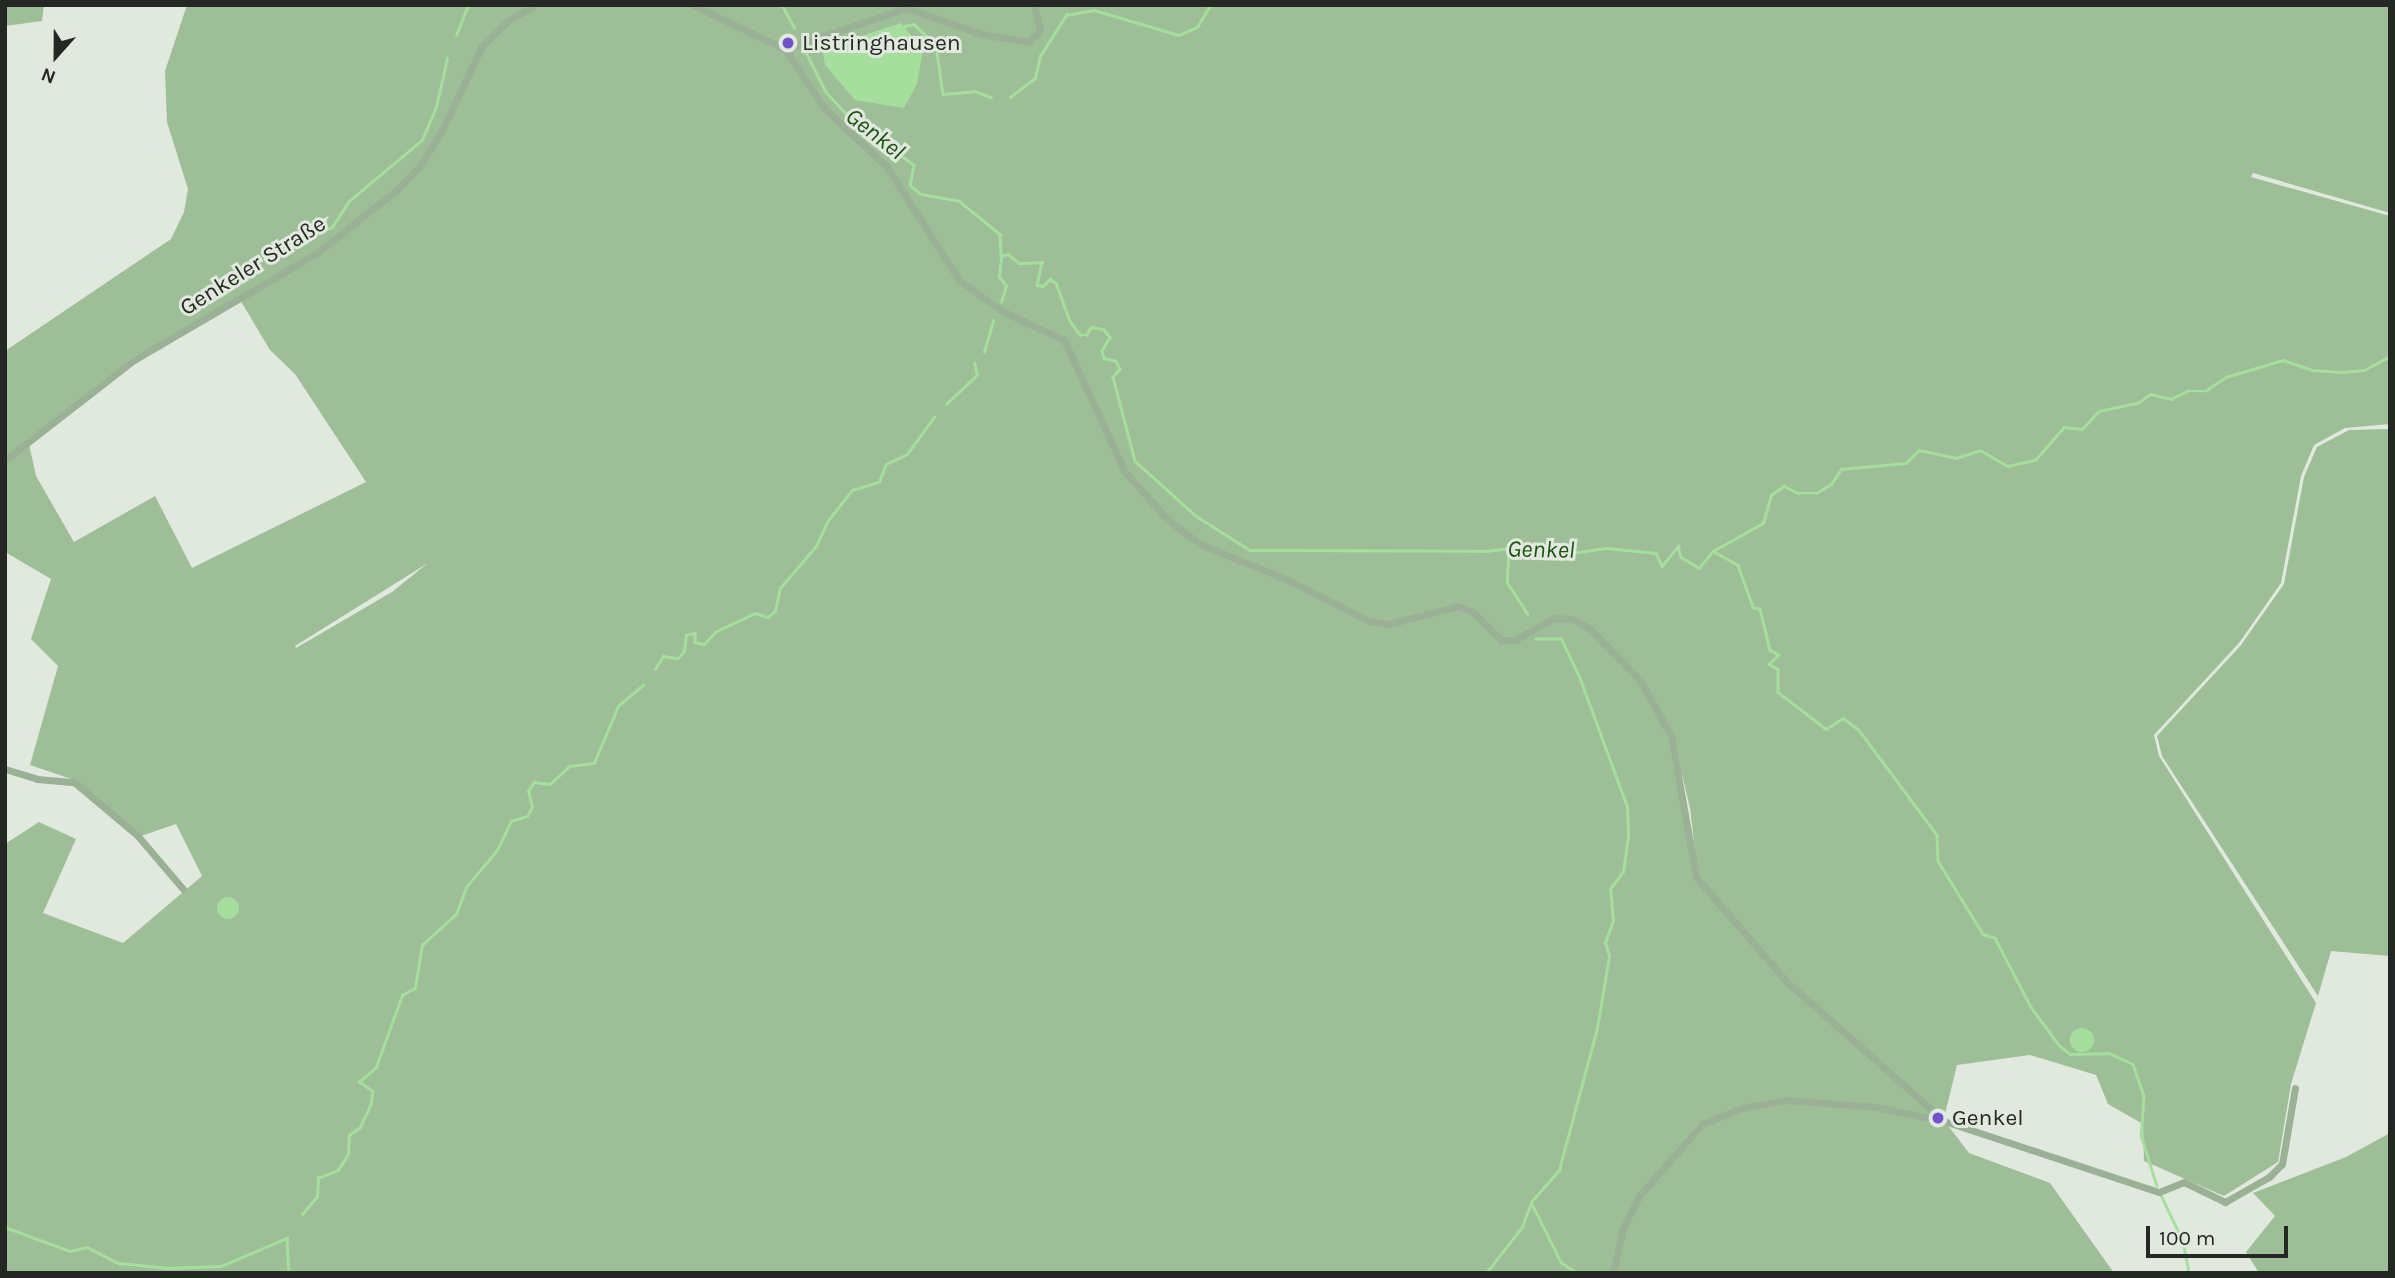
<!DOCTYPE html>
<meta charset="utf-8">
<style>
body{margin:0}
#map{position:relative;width:2395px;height:1278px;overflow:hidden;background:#e1e9df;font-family:Karla,sans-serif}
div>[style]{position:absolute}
.green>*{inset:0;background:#9dbe97}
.water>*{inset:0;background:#a6de9d}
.round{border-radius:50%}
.stream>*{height:2.5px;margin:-1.25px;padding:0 1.25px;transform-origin:1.25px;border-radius:1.25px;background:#a6de9d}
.street>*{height:7px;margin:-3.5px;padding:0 3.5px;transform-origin:3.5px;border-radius:3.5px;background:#9ab195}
.dots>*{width:19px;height:19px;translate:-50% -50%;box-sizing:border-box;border:4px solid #e1e9df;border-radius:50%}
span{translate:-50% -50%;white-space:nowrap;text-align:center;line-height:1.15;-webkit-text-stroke:6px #e1e9df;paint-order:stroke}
.poi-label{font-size:23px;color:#242724}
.left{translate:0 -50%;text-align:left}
.street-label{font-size:23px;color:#242724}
.water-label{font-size:24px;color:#1d5213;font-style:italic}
.frame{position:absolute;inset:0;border:7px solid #242724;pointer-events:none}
.north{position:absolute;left:21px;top:21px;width:70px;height:70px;-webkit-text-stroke:5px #e1e9df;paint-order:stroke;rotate:201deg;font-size:19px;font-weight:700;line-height:28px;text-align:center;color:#242724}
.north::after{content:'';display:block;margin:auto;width:24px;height:32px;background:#242724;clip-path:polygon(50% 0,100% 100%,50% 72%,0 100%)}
.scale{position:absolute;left:2146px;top:1226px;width:142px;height:32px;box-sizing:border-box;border:4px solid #242724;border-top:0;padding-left:9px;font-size:21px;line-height:24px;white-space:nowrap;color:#242724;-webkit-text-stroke:5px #e1e9df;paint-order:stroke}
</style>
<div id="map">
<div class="green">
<div style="clip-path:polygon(5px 5px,44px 5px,42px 21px,5px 26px)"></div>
<div style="clip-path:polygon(evenodd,187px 5px,2390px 5px,2390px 213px,2253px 173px,2251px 177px,2390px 216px,2390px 424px,2345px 428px,2314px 445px,2301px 476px,2281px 583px,2239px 643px,2154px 735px,2159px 756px,2316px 1003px,2291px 1084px,2278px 1162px,2224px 1196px,2144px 1161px,2143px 1124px,2108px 1104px,2096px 1075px,2030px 1055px,1957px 1065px,1944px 1118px,1787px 981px,1698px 876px,1690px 808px,1673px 737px,1639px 680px,1668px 736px,1694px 877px,1785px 983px,1940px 1119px,1875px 1105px,1785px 1099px,1699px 1123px,1638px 1195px,1610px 1273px,5px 1273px,5px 844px,39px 822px,76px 839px,43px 913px,123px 943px,202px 876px,176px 824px,141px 836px,74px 780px,30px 765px,58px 666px,31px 639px,51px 579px,5px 552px,5px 464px,29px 444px,36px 476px,74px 542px,155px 496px,192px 568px,366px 482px,295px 374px,270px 350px,239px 298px,132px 358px,5px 458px,5px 351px,171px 239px,184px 212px,188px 189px,167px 122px,165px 71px,187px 5px,428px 563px,392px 592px,296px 648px,295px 646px,428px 563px)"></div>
<div style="clip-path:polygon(2390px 429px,2390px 956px,2331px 951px,2318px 996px,2162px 756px,2157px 736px,2241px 645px,2284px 584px,2304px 477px,2317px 447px,2349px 430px)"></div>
<div style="clip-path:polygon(1786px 1102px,1877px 1109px,1946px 1123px,1969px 1153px,2050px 1183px,2114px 1273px,1615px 1273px,1625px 1229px,1641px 1197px,1703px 1126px,1742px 1110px)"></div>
<div style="clip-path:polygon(2390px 1133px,2390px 1273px,2259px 1273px,2246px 1252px,2275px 1216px,2253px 1193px,2346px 1157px)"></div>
</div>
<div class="water">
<div style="clip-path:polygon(901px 23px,923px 50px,917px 84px,904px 108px,855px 100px,825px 65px,822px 49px)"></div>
<div class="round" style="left:217px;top:897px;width:22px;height:22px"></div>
<div class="round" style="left:2070px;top:1028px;width:24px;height:24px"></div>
</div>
<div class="stream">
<div style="left:782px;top:5px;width:26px;rotate:61deg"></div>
<div style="left:904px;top:26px;width:10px;rotate:-11deg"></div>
<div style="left:914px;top:24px;width:30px;rotate:44deg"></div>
<div style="left:936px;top:45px;width:49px;rotate:81.9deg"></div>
<div style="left:943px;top:94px;width:32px;rotate:-5deg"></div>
<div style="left:975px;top:91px;width:17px;rotate:21deg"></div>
<div style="left:456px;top:35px;width:32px;rotate:-68deg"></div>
<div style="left:806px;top:52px;width:45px;rotate:63.4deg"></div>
<div style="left:826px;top:92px;width:33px;rotate:47deg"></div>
<div style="left:848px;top:116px;width:82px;rotate:36.6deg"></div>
<div style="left:914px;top:165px;width:20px;rotate:101deg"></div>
<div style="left:910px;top:185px;width:14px;rotate:39deg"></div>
<div style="left:921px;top:194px;width:39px;rotate:10deg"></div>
<div style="left:959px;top:201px;width:53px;rotate:38.8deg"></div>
<div style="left:1000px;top:234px;width:22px;rotate:87deg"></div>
<div style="left:1001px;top:256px;width:7px;rotate:-16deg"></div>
<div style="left:1008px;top:254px;width:14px;rotate:39deg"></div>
<div style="left:1019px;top:263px;width:23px;rotate:-2deg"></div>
<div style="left:1042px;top:262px;width:24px;rotate:102deg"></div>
<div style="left:1037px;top:285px;width:6px;rotate:9deg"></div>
<div style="left:1043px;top:286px;width:10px;rotate:-45deg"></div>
<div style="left:1050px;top:279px;width:7px;rotate:34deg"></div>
<div style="left:1056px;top:283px;width:40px;rotate:69.8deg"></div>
<div style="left:1070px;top:321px;width:17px;rotate:54deg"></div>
<div style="left:1080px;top:335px;width:6px"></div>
<div style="left:1086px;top:335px;width:9px;rotate:-58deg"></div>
<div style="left:1091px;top:327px;width:12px;rotate:9deg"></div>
<div style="left:1103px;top:329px;width:11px;rotate:49deg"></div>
<div style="left:1110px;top:337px;width:16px;rotate:120deg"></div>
<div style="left:1102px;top:351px;width:7px;rotate:74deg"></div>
<div style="left:1104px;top:358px;width:12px;rotate:14deg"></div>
<div style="left:1116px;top:361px;width:9px;rotate:63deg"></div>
<div style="left:1120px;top:369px;width:11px;rotate:131deg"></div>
<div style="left:1113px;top:377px;width:87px;rotate:75.3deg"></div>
<div style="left:1135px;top:461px;width:81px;rotate:42deg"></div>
<div style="left:1195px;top:515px;width:65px;rotate:32.5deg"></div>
<div style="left:1250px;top:550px;width:236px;rotate:0.2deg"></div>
<div style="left:1486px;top:551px;width:41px;rotate:-7deg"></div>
<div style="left:1527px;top:546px;width:45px;rotate:9deg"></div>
<div style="left:1571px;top:553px;width:35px;rotate:-8deg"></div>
<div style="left:1606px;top:548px;width:50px;rotate:5.7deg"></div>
<div style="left:1656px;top:553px;width:14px;rotate:65deg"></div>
<div style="left:1662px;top:566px;width:26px;rotate:-51deg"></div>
<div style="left:1678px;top:546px;width:11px;rotate:75deg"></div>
<div style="left:1681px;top:557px;width:21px;rotate:31deg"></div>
<div style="left:1699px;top:568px;width:22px;rotate:-51deg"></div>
<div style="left:1713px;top:551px;width:29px;rotate:29deg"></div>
<div style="left:1738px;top:565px;width:45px;rotate:70.3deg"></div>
<div style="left:1753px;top:607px;width:7px;rotate:16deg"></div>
<div style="left:1760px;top:609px;width:42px;rotate:76.3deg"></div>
<div style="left:1770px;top:650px;width:10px;rotate:29deg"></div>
<div style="left:1779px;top:655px;width:13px;rotate:138deg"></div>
<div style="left:1769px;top:664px;width:10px;rotate:29deg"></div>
<div style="left:1778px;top:669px;width:23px;rotate:90deg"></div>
<div style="left:1778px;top:692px;width:61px;rotate:37.6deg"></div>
<div style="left:1826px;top:729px;width:20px;rotate:-33deg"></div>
<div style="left:1843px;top:718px;width:20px;rotate:37deg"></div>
<div style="left:1859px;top:730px;width:131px;rotate:53.4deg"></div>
<div style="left:1937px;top:835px;width:26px;rotate:88deg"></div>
<div style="left:1938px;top:861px;width:86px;rotate:58.3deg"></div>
<div style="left:1983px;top:934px;width:13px;rotate:18deg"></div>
<div style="left:1995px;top:938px;width:78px;rotate:62.4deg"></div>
<div style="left:2031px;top:1007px;width:47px;rotate:53.6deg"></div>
<div style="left:2059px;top:1045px;width:14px;rotate:39deg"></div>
<div style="left:2070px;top:1054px;width:39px;rotate:-1deg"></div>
<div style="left:2109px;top:1053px;width:26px;rotate:25deg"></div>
<div style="left:2133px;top:1064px;width:34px;rotate:71deg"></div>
<div style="left:2144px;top:1096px;width:39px;rotate:94deg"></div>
<div style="left:2141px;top:1135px;width:53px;rotate:72.6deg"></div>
<div style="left:1010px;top:97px;width:31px;rotate:-37deg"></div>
<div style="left:1035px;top:78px;width:23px;rotate:-77deg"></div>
<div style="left:1040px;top:56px;width:49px;rotate:-57.6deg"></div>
<div style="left:1066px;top:15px;width:28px;rotate:-10deg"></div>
<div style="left:1094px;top:10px;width:89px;rotate:16.4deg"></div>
<div style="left:1179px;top:35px;width:20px;rotate:-24deg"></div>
<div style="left:1197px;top:27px;width:26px;rotate:-59deg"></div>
<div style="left:295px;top:244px;width:41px;rotate:-24.7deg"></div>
<div style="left:332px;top:227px;width:31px;rotate:-57deg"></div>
<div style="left:349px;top:201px;width:95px;rotate:-39.9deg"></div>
<div style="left:422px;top:140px;width:36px;rotate:-67deg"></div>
<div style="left:436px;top:107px;width:50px;rotate:-77.3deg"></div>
<div style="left:1001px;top:302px;width:17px;rotate:-73deg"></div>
<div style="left:1006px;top:286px;width:11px;rotate:-128deg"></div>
<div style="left:999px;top:277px;width:20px;rotate:-84deg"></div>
<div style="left:984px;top:352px;width:33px;rotate:-74deg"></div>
<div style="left:946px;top:404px;width:42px;rotate:-43.1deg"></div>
<div style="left:977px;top:375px;width:12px;rotate:-104deg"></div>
<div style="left:1509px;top:548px;width:34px;rotate:93deg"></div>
<div style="left:1507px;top:582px;width:38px;rotate:57deg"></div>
<div style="left:1713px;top:551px;width:57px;rotate:-29.2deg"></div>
<div style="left:1763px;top:523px;width:29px;rotate:-74deg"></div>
<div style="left:1771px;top:495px;width:16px;rotate:-35deg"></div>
<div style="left:1784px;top:486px;width:16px;rotate:27deg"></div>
<div style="left:1798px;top:493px;width:18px"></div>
<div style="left:1816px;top:493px;width:17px;rotate:-31deg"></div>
<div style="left:1831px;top:484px;width:18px;rotate:-56deg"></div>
<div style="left:1841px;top:469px;width:65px;rotate:-5.3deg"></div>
<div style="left:1906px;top:463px;width:18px;rotate:-45deg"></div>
<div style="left:1919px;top:450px;width:38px;rotate:12deg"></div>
<div style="left:1956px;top:458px;width:25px;rotate:-18deg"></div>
<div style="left:1980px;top:450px;width:32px;rotate:30deg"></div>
<div style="left:2008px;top:466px;width:28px;rotate:-13deg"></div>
<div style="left:2035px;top:460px;width:44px;rotate:-48.7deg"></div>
<div style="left:2064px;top:427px;width:18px;rotate:6deg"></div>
<div style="left:2082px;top:429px;width:25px;rotate:-47deg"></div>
<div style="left:2099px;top:411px;width:40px;rotate:-12deg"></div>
<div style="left:2138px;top:403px;width:15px;rotate:-37deg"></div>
<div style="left:2150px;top:394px;width:22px;rotate:13deg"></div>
<div style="left:2171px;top:399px;width:18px;rotate:-27deg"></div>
<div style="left:2187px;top:391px;width:18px"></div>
<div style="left:2205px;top:391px;width:25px;rotate:-34deg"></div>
<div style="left:2226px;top:377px;width:59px;rotate:-16.6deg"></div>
<div style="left:2283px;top:360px;width:31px;rotate:19deg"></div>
<div style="left:2312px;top:370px;width:30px;rotate:4deg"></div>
<div style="left:2342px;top:372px;width:22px;rotate:-5deg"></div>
<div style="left:2364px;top:370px;width:30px;rotate:-28deg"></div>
<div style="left:655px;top:669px;width:15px;rotate:-58deg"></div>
<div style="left:663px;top:656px;width:15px;rotate:8deg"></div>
<div style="left:678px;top:658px;width:9px;rotate:-49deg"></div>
<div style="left:684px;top:651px;width:16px;rotate:-83deg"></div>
<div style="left:686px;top:635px;width:9px;rotate:-13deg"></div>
<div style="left:695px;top:633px;width:9px;rotate:90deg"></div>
<div style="left:695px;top:642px;width:9px;rotate:13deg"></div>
<div style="left:704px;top:644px;width:16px;rotate:-47deg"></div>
<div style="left:715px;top:632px;width:44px;rotate:-25.4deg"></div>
<div style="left:755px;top:613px;width:14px;rotate:17deg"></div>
<div style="left:768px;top:617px;width:9px;rotate:-41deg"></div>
<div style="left:775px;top:611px;width:24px;rotate:-78deg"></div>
<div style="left:780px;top:588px;width:55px;rotate:-49.4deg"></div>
<div style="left:816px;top:546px;width:26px;rotate:-65deg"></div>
<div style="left:827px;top:522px;width:41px;rotate:-52deg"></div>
<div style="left:852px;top:490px;width:28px;rotate:-17deg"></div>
<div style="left:879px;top:482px;width:19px;rotate:-69deg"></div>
<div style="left:886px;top:464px;width:23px;rotate:-25deg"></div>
<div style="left:907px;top:454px;width:46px;rotate:-53.9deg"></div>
<div style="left:2161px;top:1195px;width:51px;rotate:64.4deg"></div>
<div style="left:2183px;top:1241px;width:33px;rotate:79deg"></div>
<div style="left:1532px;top:1204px;width:65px;rotate:63.4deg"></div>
<div style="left:1561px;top:1262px;width:19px;rotate:35deg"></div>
<div style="left:302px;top:1214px;width:23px;rotate:-49deg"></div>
<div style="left:317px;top:1197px;width:19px;rotate:-87deg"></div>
<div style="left:318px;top:1178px;width:22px;rotate:-22deg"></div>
<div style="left:338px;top:1170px;width:19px;rotate:-58deg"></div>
<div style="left:348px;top:1154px;width:19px;rotate:-87deg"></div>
<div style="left:349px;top:1135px;width:14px;rotate:-36deg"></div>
<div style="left:360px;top:1127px;width:26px;rotate:-65deg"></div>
<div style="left:371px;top:1103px;width:12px;rotate:-85deg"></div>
<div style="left:372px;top:1091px;width:16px;rotate:-145deg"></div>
<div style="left:359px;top:1082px;width:23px;rotate:-41deg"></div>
<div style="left:376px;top:1067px;width:77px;rotate:-70.1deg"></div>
<div style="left:402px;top:995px;width:15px;rotate:-28deg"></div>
<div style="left:415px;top:988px;width:44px;rotate:-80.8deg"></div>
<div style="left:422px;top:945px;width:46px;rotate:-42.4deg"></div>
<div style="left:456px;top:914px;width:30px;rotate:-69deg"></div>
<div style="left:467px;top:886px;width:47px;rotate:-50.2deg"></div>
<div style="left:497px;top:850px;width:32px;rotate:-64deg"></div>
<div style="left:511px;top:821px;width:17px;rotate:-17deg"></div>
<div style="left:527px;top:816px;width:10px;rotate:-61deg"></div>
<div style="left:532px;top:807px;width:16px;rotate:-104deg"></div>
<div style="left:528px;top:791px;width:11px;rotate:-56deg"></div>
<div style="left:534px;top:782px;width:16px;rotate:7deg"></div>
<div style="left:550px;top:784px;width:26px;rotate:-43deg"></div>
<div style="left:569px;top:766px;width:25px;rotate:-7deg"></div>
<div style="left:594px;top:763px;width:62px;rotate:-67.2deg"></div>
<div style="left:618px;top:706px;width:33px;rotate:-40deg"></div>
<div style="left:5px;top:1227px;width:69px;rotate:20.3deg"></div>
<div style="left:70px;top:1251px;width:17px;rotate:-13deg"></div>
<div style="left:87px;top:1247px;width:36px;rotate:27deg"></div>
<div style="left:119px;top:1263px;width:49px;rotate:5.8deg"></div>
<div style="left:168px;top:1268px;width:53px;rotate:-2.2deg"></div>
<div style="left:221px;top:1266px;width:72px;rotate:-23deg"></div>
<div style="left:287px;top:1238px;width:35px;rotate:87deg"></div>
<div style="left:1486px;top:1273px;width:58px;rotate:-52deg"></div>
<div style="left:1522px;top:1227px;width:27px;rotate:-70deg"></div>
<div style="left:1531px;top:1202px;width:43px;rotate:-48.8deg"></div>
<div style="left:1559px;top:1170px;width:147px;rotate:-75deg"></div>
<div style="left:1597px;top:1028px;width:73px;rotate:-80.5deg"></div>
<div style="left:1609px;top:956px;width:14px;rotate:-107deg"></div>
<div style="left:1605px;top:943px;width:23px;rotate:-70deg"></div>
<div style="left:1613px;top:921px;width:32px;rotate:-95deg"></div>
<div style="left:1610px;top:889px;width:21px;rotate:-53deg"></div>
<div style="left:1623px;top:872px;width:36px;rotate:-82deg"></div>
<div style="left:1628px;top:836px;width:29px;rotate:-92deg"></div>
<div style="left:1627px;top:807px;width:136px;rotate:-110.2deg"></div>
<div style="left:1580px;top:679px;width:44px;rotate:-115.4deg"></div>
<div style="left:1561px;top:639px;width:25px;rotate:180deg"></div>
</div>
<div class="street">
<div style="left:693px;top:5px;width:102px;rotate:25.6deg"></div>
<div style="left:785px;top:49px;width:72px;rotate:56.3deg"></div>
<div style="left:825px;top:109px;width:85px;rotate:43.1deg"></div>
<div style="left:887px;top:167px;width:134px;rotate:57.5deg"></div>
<div style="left:959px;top:280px;width:53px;rotate:35.8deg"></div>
<div style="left:1002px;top:311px;width:68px;rotate:25.1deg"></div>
<div style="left:1064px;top:340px;width:145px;rotate:65.2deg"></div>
<div style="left:1125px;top:472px;width:64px;rotate:48.1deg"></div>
<div style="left:1168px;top:520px;width:40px;rotate:37deg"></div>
<div style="left:1200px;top:544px;width:97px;rotate:22.3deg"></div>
<div style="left:1290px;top:581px;width:89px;rotate:26.9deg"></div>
<div style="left:1369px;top:621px;width:20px;rotate:9deg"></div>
<div style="left:1389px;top:624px;width:71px;rotate:-14.6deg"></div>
<div style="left:1458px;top:606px;width:16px;rotate:22deg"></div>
<div style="left:1473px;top:612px;width:40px;rotate:45deg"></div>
<div style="left:1501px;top:640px;width:14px"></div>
<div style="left:1515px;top:640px;width:45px;rotate:-29.4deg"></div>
<div style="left:1554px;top:618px;width:19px;rotate:3deg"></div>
<div style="left:1573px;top:619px;width:21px;rotate:31deg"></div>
<div style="left:1591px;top:630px;width:70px;rotate:45.6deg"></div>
<div style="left:1640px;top:680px;width:64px;rotate:61deg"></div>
<div style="left:1671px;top:736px;width:143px;rotate:79.9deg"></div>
<div style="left:1696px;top:877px;width:138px;rotate:49.1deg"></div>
<div style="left:1786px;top:981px;width:211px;rotate:41.5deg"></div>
<div style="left:785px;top:49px;width:129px;rotate:-18.6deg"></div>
<div style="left:907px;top:8px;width:78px;rotate:19.4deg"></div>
<div style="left:981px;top:34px;width:49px;rotate:9.5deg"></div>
<div style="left:1029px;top:42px;width:16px;rotate:-47deg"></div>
<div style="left:1040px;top:30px;width:26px;rotate:-103deg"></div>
<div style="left:5px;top:460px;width:163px;rotate:-37.8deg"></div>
<div style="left:134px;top:360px;width:212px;rotate:-30.3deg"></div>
<div style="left:317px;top:253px;width:105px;rotate:-38.4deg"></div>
<div style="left:399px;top:188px;width:34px;rotate:-47deg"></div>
<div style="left:422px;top:163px;width:39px;rotate:-59deg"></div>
<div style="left:442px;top:130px;width:93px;rotate:-64.5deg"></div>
<div style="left:482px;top:46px;width:37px;rotate:-44deg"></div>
<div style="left:509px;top:20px;width:30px;rotate:-30deg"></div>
<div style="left:5px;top:769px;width:34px;rotate:17deg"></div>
<div style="left:37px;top:779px;width:37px;rotate:5deg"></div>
<div style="left:74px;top:782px;width:82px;rotate:40.1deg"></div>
<div style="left:137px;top:835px;width:71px;rotate:49.6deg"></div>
<div style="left:1613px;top:1273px;width:46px;rotate:-77.5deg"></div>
<div style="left:1623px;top:1228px;width:36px;rotate:-63deg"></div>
<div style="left:1639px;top:1196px;width:96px;rotate:-48.8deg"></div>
<div style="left:1702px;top:1124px;width:43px;rotate:-21.8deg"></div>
<div style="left:1742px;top:1108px;width:45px;rotate:-10.3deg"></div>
<div style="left:1786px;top:1100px;width:90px;rotate:4.4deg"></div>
<div style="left:1876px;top:1107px;width:69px;rotate:11.6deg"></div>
<div style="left:1944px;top:1121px;width:226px;rotate:18.3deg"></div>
<div style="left:2159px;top:1192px;width:27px;rotate:-22deg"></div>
<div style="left:2184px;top:1182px;width:46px;rotate:26deg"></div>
<div style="left:2225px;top:1202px;width:51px;rotate:-29.6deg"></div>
<div style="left:2269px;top:1177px;width:18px;rotate:-45deg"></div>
<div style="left:2282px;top:1164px;width:77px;rotate:-80.3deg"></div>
</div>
<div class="dots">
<div style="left:788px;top:43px;background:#7152cc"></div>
<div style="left:1938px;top:1118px;background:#7152cc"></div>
</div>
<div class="poi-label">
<span class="left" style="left:802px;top:43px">Listringhausen</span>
<span class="left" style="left:1952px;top:1118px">Genkel</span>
</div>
<div class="street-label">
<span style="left:253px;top:266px;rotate:-32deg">Genkeler Straße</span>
</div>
<div class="water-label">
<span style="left:875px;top:134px;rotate:38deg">Genkel</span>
<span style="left:1541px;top:550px;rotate:1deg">Genkel</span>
</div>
<div class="frame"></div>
<div class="north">N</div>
<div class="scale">100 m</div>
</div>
